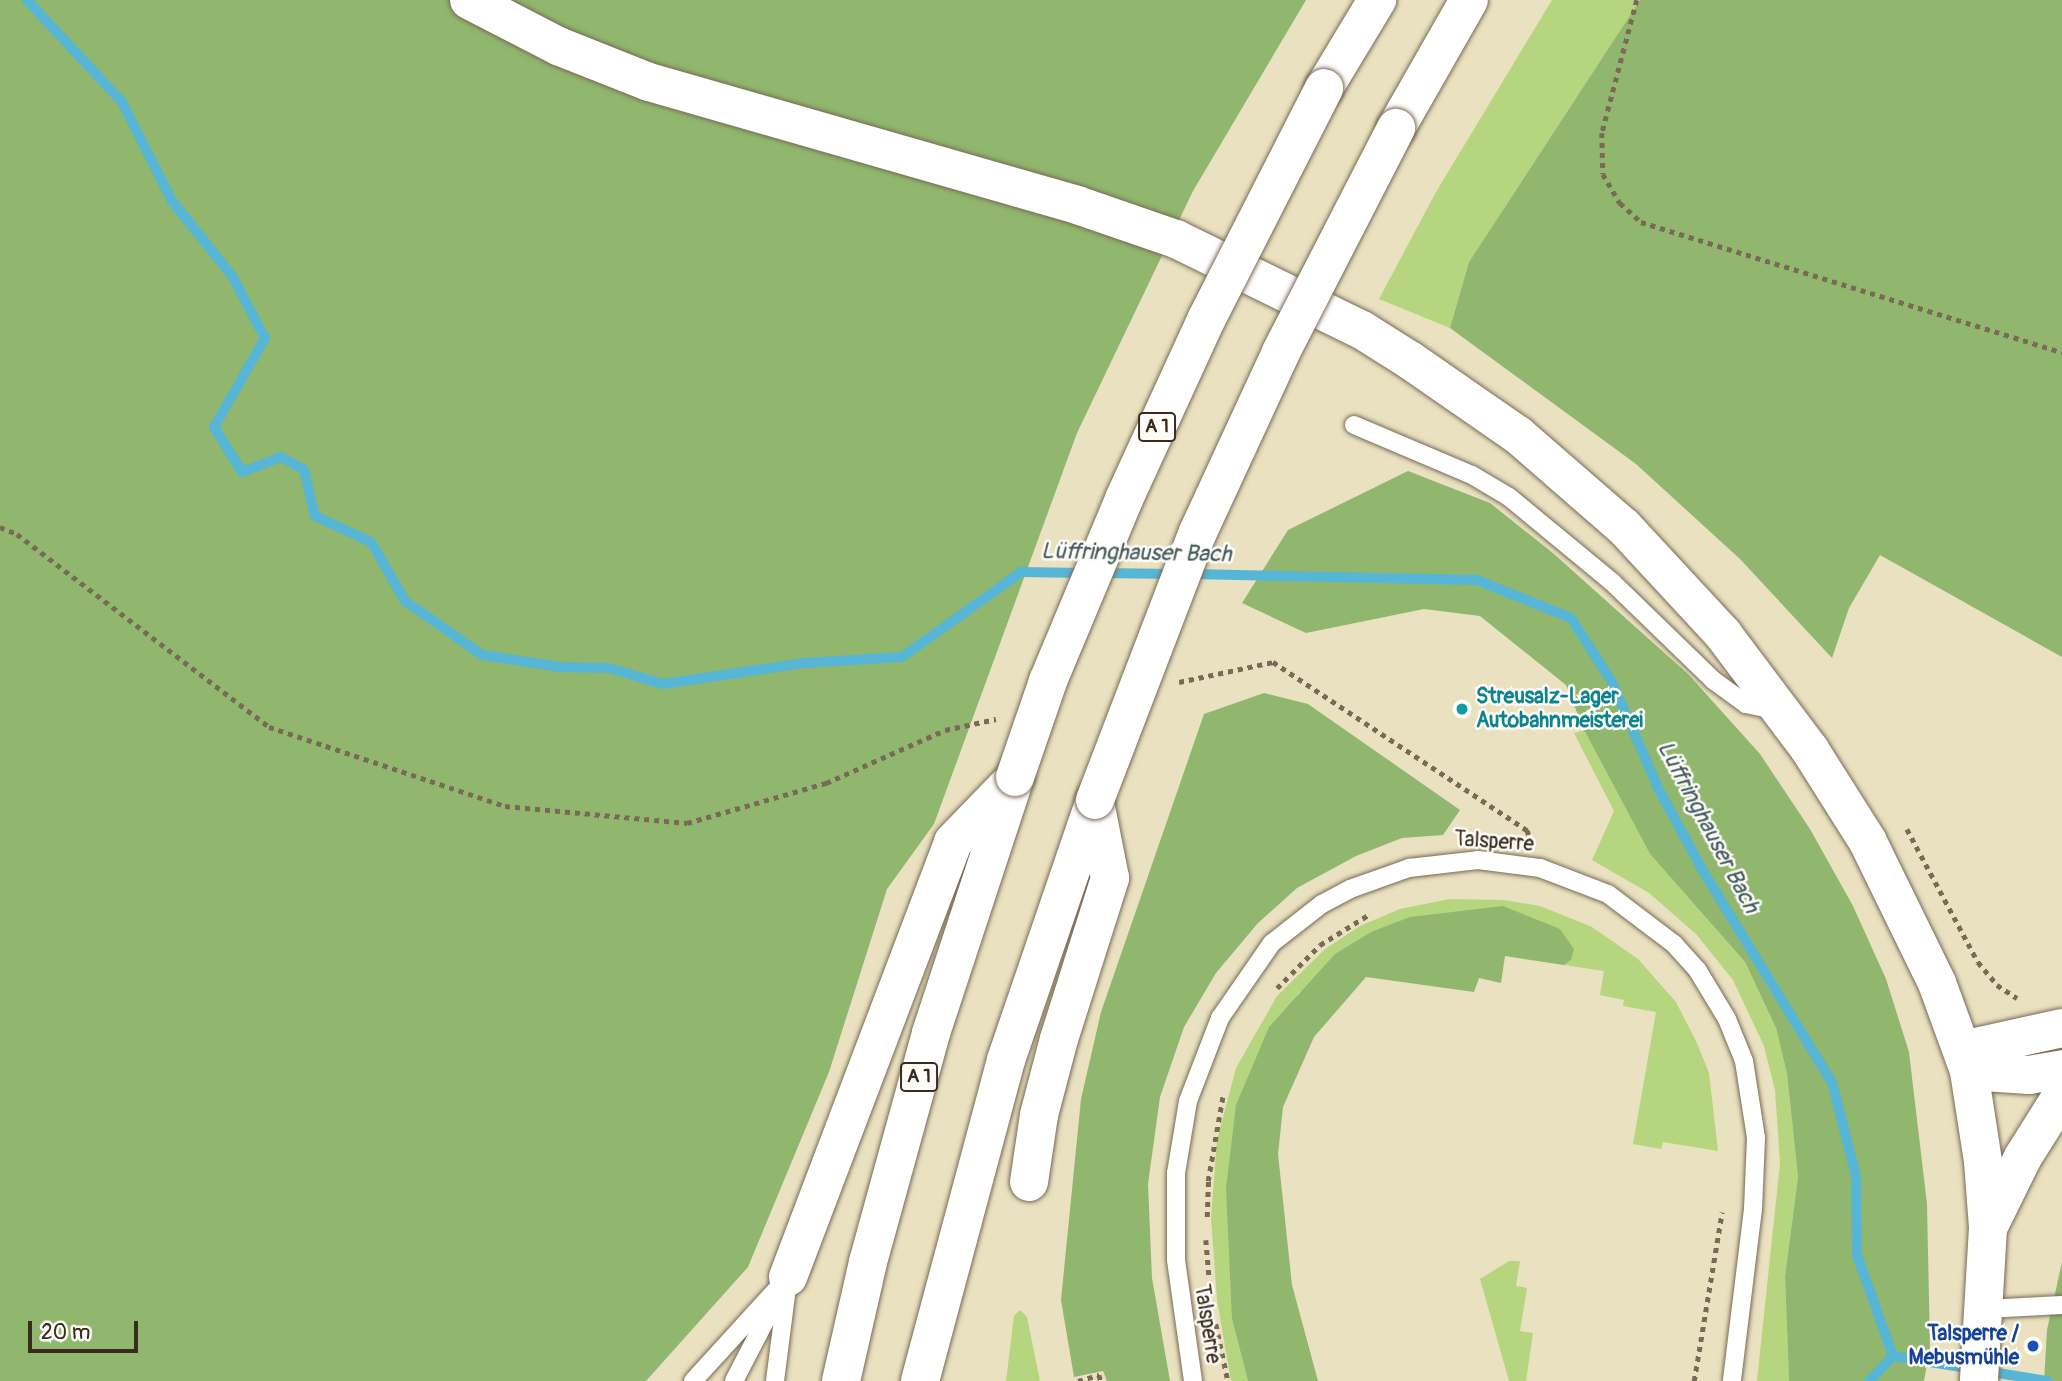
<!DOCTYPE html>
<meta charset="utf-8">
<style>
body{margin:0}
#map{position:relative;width:2062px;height:1381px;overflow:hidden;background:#e9e1bf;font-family:Pangolin,sans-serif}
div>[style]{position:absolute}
.green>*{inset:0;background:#b5d67e}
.forest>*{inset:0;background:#90b76d}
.stream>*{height:10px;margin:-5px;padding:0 5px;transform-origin:5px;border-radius:5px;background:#57b5d6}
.path>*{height:4.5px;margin-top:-2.25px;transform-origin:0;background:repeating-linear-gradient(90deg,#786a56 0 5px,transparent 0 10px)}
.roads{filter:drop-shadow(0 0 2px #786a56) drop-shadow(0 0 2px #786a56)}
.lane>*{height:18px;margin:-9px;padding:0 9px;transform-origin:9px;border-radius:9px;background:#fff}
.secondary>*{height:38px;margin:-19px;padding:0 19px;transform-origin:19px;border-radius:19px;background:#fff}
.highway>*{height:38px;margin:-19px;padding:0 19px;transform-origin:19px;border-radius:19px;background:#fff}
.bridges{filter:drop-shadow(0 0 2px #786a56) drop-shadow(0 0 2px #786a56)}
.highway-bridge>*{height:38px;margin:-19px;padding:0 19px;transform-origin:19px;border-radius:19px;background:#fff}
.dots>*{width:19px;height:19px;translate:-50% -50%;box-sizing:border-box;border:4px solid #fdfcf7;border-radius:50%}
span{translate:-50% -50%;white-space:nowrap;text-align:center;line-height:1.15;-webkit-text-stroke:5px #fdfcf7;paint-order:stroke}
.shield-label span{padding:2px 5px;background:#fdfcf7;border:2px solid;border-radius:5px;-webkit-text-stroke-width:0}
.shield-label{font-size:19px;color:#3b2a1e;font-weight:700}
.culture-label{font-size:21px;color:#0d838f;font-weight:700}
.left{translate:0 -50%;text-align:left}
.street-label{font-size:21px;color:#3b2a1e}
.transit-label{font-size:21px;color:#164399;font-weight:700}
.right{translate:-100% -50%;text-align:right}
.water-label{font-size:23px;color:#455b5e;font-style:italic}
.scale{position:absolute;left:28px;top:1321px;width:110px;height:32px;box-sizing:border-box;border:4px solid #3b2a1e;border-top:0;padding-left:9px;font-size:21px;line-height:24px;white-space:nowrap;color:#3b2a1e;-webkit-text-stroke:5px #fdfcf7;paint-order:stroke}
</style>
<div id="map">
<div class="green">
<div style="clip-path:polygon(1552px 0,1640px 0,1469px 262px,1450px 328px,1379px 299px,1436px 192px)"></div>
<div style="clip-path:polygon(1584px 730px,1650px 854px,1745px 962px,1776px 1028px,1787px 1074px,1798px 1177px,1785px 1276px,1789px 1381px,1757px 1381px,1780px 1163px,1775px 1090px,1764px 1046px,1733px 980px,1696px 934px,1649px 893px,1592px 860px,1614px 811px,1574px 733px)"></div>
<div style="clip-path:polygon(1450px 899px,1504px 900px,1540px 906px,1592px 927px,1638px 959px,1676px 1002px,1697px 1043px,1709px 1073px,1718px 1151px,1663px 1142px,1661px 1149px,1633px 1144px,1656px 1012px,1623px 1006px,1624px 1000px,1600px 995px,1604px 971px,1564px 965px,1571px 960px,1560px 929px,1298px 993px,1232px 1319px,1248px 1381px,1231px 1381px,1217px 1300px,1211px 1218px,1217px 1140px,1236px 1068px,1277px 996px,1325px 949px,1360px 926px,1400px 909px)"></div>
<div style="clip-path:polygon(1509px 1261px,1520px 1261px,1516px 1286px,1527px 1288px,1520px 1331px,1533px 1333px,1526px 1381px,1509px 1381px,1480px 1279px)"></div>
<div style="clip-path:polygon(1020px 1310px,1027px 1317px,1040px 1381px,1006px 1381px,1014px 1316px)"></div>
</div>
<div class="forest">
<div style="clip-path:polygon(0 0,1306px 0,1193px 191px,1077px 433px,934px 824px,887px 889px,829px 1072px,748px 1267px,646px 1381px,0 1381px)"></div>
<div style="clip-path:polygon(1640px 0,2062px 0,2062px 657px,1880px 555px,1849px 608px,1832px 658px,1740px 559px,1636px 464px,1450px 328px,1469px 262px)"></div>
<div style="clip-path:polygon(1408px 471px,1490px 503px,1554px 554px,1689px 675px,1760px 754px,1810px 829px,1853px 906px,1886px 979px,1909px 1052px,1927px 1204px,1930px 1348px,1924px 1381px,1789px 1381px,1785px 1276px,1798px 1177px,1787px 1074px,1776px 1028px,1745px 962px,1650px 854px,1584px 730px,1566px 685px,1480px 616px,1424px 609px,1306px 633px,1242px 603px,1288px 530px)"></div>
<div style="clip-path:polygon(1264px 693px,1308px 704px,1460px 810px,1443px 835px,1402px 838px,1356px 856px,1297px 888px,1258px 923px,1216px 973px,1184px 1027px,1160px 1097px,1148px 1184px,1152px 1278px,1170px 1381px,1107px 1381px,1103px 1371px,1074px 1377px,1061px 1300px,1081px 1099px,1101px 1012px,1204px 714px)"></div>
<div style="clip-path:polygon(1503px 906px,1560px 929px,1574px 949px,1571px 960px,1564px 965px,1505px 956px,1501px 983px,1479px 978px,1474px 992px,1366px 977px,1314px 1037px,1283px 1107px,1278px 1154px,1292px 1285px,1318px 1381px,1248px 1381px,1232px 1319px,1226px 1188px,1236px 1105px,1269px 1027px,1335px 954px,1371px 932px,1410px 917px)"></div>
<div style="clip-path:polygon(2062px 1262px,2062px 1381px,2044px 1381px,2047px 1330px)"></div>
</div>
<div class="stream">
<div style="left:27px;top:0;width:139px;rotate:47deg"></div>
<div style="left:122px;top:102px;width:111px;rotate:63.2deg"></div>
<div style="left:172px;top:201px;width:96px;rotate:51.3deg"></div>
<div style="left:232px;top:276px;width:70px;rotate:62deg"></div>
<div style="left:265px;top:338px;width:103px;rotate:119.8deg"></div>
<div style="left:214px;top:427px;width:53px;rotate:58.1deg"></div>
<div style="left:242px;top:472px;width:42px;rotate:-21deg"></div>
<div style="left:281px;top:457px;width:26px;rotate:29deg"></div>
<div style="left:304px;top:470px;width:47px;rotate:76.6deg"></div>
<div style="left:315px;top:516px;width:62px;rotate:24.9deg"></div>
<div style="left:371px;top:542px;width:68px;rotate:60deg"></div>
<div style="left:405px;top:601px;width:94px;rotate:35deg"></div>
<div style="left:482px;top:655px;width:79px;rotate:8.7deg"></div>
<div style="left:560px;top:667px;width:49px;rotate:1.2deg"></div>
<div style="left:609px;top:668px;width:56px;rotate:16.5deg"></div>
<div style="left:663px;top:684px;width:143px;rotate:-8.5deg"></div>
<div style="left:804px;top:663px;width:98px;rotate:-3.5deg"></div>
<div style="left:902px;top:657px;width:146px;rotate:-35.5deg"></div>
<div style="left:1021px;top:572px;width:63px;rotate:0.9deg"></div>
<div style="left:1100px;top:573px;width:75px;rotate:0.8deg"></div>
<div style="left:1191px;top:574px;width:286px;rotate:1.2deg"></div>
<div style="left:1477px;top:580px;width:101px;rotate:22deg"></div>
<div style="left:1571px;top:618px;width:76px;rotate:57.4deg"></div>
<div style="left:1612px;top:682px;width:116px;rotate:66.5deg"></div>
<div style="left:1658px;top:788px;width:94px;rotate:61.5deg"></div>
<div style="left:1703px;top:871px;width:247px;rotate:58.6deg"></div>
<div style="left:1832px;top:1082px;width:97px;rotate:75.7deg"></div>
<div style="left:1856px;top:1176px;width:79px;rotate:89.3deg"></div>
<div style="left:1857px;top:1255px;width:107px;rotate:70.4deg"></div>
<div style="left:1869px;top:1381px;width:35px;rotate:-46deg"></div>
<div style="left:1893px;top:1356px;width:157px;rotate:9.2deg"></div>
</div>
<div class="path">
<div style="left:1637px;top:0;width:138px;rotate:104.7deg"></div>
<div style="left:1602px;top:133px;width:41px;rotate:88.6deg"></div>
<div style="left:1603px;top:174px;width:34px;rotate:60deg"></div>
<div style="left:1620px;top:203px;width:28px;rotate:42deg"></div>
<div style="left:1641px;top:222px;width:441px;rotate:17.2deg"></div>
<div style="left:0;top:527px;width:18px;rotate:22deg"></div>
<div style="left:17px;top:534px;width:317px;rotate:37.4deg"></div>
<div style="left:269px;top:727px;width:249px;rotate:18.5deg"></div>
<div style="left:505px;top:806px;width:183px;rotate:5.3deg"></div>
<div style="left:687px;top:823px;width:145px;rotate:-16.1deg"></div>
<div style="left:826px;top:783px;width:130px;rotate:-24deg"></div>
<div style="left:945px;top:730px;width:52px;rotate:-12.2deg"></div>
<div style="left:1179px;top:682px;width:96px;rotate:-12deg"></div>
<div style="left:1273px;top:662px;width:305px;rotate:33.5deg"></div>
<div style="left:1527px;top:830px;width:11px;rotate:68deg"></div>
<div style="left:1907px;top:829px;width:151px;rotate:61.9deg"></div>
<div style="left:1978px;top:962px;width:30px;rotate:50deg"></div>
<div style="left:1997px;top:985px;width:24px;rotate:33deg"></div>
<div style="left:1277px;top:988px;width:61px;rotate:-45deg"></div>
<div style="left:1320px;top:945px;width:57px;rotate:-32deg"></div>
<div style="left:1207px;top:1217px;width:36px;rotate:-88deg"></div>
<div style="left:1208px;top:1181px;width:87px;rotate:-80.1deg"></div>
<div style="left:1206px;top:1240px;width:37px;rotate:85deg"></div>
<div style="left:1216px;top:1324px;width:58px;rotate:78.1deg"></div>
<div style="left:1078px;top:1381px;width:22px;rotate:-16deg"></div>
<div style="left:1099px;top:1375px;width:6px;rotate:72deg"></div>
<div style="left:1694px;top:1381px;width:171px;rotate:-80.6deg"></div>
</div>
<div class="roads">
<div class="lane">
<div style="left:1354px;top:425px;width:128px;rotate:23deg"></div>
<div style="left:1472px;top:475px;width:43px;rotate:30.7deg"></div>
<div style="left:1509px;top:497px;width:134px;rotate:39.5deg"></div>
<div style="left:1612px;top:582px;width:141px;rotate:44.1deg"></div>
<div style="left:1713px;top:680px;width:41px;rotate:36deg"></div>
<div style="left:1746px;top:704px;width:29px;rotate:12deg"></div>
<div style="left:1985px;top:1309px;width:77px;rotate:-3deg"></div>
<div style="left:693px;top:1381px;width:141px;rotate:-47.6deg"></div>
<div style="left:734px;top:1381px;width:89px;rotate:-62.6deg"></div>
<div style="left:775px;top:1381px;width:95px;rotate:-82.7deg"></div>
<div style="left:1193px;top:1381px;width:122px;rotate:-98deg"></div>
<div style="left:1176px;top:1260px;width:87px;rotate:-90deg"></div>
<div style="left:1176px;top:1173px;width:73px;rotate:-80.5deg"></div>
<div style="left:1188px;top:1101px;width:89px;rotate:-68.9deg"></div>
<div style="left:1220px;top:1018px;width:91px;rotate:-55.3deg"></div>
<div style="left:1272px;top:943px;width:63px;rotate:-38deg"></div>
<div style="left:1322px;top:904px;width:32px;rotate:-28deg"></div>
<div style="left:1350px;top:889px;width:63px;rotate:-19.6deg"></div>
<div style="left:1409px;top:868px;width:69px;rotate:-6.6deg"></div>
<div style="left:1478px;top:860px;width:63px;rotate:7.4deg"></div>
<div style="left:1540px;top:868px;width:73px;rotate:20.9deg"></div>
<div style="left:1608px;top:894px;width:83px;rotate:37.1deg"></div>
<div style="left:1674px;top:944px;width:36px;rotate:48deg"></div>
<div style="left:1698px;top:971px;width:56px;rotate:58.9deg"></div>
<div style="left:1727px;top:1019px;width:45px;rotate:68deg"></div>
<div style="left:1744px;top:1061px;width:78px;rotate:81.1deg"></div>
<div style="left:1756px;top:1138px;width:71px;rotate:92.4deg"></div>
<div style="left:1753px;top:1209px;width:173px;rotate:97deg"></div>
</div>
<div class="secondary">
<div style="left:469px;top:0;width:100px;rotate:27.3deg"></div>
<div style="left:558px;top:46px;width:98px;rotate:21.6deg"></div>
<div style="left:649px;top:82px;width:445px;rotate:16deg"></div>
<div style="left:1077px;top:205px;width:105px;rotate:19deg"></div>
<div style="left:1176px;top:239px;width:207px;rotate:26.1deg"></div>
<div style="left:1362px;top:330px;width:58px;rotate:32.3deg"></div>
<div style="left:1411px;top:361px;width:130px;rotate:34.7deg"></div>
<div style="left:1518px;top:435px;width:140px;rotate:41deg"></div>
<div style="left:1624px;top:527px;width:146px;rotate:47.2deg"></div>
<div style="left:1723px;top:634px;width:145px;rotate:53.1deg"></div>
<div style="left:1810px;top:750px;width:107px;rotate:57.7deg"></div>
<div style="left:1867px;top:840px;width:159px;rotate:63.9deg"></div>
<div style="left:1937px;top:983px;width:94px;rotate:70deg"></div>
<div style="left:1969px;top:1071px;width:91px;rotate:81.2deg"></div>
<div style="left:1983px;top:1161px;width:67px;rotate:85.7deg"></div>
<div style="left:1988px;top:1228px;width:153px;rotate:93.4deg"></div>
<div style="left:1962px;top:1050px;width:102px;rotate:-12.4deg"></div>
<div style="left:1969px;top:1071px;width:60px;rotate:3.8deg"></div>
<div style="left:2029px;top:1075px;width:34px;rotate:-10deg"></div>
<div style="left:1988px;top:1228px;width:79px;rotate:-63.8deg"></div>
<div style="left:2023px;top:1157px;width:73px;rotate:-57.8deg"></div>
</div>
<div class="highway">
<div style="left:1324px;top:88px;width:103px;rotate:-58.9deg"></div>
<div style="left:1396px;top:128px;width:147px;rotate:-60.3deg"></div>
<div style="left:1029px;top:1182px;width:68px;rotate:-81.5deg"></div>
<div style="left:1039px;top:1115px;width:79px;rotate:-75.3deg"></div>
<div style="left:1059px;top:1039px;width:169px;rotate:-72.4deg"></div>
<div style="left:1110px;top:878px;width:77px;rotate:-101.2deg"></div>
<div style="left:788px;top:1277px;width:465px;rotate:-69.2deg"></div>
<div style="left:953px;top:842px;width:78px;rotate:-46deg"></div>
<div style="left:841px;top:1381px;width:122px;rotate:-77.2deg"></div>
<div style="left:868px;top:1262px;width:238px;rotate:-74.6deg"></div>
<div style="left:931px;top:1033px;width:269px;rotate:-71.8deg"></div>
<div style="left:920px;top:1381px;width:332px;rotate:-75deg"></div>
<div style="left:1006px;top:1060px;width:275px;rotate:-71.1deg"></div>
</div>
</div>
<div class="bridges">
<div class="highway-bridge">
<div style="left:1015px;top:777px;width:102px;rotate:-71deg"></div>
<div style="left:1048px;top:681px;width:197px;rotate:-67.3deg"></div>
<div style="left:1124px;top:499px;width:199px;rotate:-65.4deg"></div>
<div style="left:1207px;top:318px;width:258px;rotate:-63deg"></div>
<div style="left:1095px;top:800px;width:287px;rotate:-69deg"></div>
<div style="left:1198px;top:532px;width:198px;rotate:-65.2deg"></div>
<div style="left:1281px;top:352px;width:252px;rotate:-62.8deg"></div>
</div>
</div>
<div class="dots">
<div style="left:1462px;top:709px;background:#0f9aa8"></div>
<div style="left:2033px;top:1346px;background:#1a4fb4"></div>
</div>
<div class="shield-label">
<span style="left:1157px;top:427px">A 1</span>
<span style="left:919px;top:1077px">A 1</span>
</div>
<div class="culture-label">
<span class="left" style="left:1476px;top:709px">Streusalz-Lager<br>Autobahnmeisterei</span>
</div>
<div class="street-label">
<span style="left:1494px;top:842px;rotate:4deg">Talsperre</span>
<span style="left:1207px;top:1324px;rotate:81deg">Talsperre</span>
</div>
<div class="transit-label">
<span class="right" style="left:2019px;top:1346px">Talsperre /<br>Mebusmühle</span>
</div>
<div class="water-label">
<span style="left:1136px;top:553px;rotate:1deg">Lüffringhauser Bach</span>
<span style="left:1708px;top:827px;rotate:62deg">Lüffringhauser Bach</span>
</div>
<div class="scale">20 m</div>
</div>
